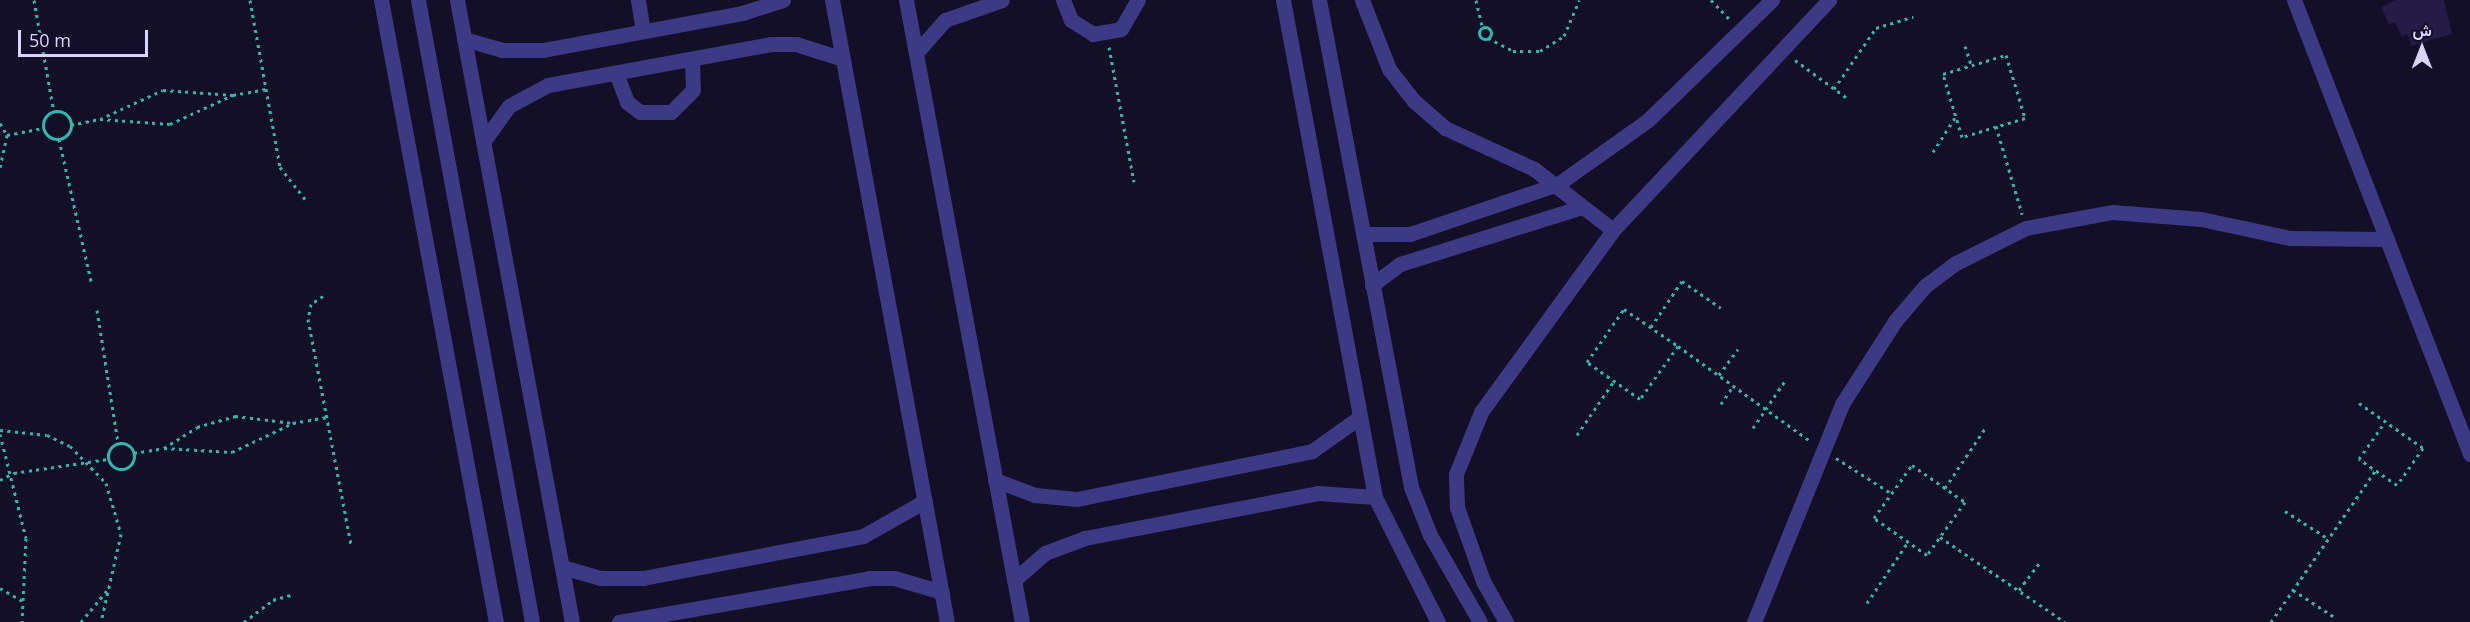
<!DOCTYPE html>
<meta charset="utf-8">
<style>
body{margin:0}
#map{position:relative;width:2470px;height:622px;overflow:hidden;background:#130f26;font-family:"Open Sans",Vazirmatn,sans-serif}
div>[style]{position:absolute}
.building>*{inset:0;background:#241b47}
.path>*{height:3px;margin-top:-1.5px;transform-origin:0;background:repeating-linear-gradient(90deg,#2fb8b0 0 3px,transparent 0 7.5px)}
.path>.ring{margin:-1.5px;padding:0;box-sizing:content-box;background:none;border:3px solid #2fb8b0;border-radius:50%}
.minor>*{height:15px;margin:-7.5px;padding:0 7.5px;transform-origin:7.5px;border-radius:7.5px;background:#3d3a85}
span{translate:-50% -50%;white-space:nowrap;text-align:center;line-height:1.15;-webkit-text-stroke:4.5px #130f26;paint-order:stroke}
.north{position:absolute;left:2392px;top:18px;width:60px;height:60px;-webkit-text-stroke:4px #130f26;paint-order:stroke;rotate:0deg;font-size:16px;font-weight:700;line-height:24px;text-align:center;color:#d9d4ff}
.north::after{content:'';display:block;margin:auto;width:21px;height:27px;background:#d9d4ff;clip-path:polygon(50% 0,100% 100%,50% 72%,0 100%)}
.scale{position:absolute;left:18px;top:30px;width:130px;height:27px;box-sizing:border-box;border:3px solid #d9d4ff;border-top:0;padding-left:8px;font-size:18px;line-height:21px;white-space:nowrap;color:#d9d4ff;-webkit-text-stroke:4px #130f26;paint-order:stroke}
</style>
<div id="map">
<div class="building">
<div style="clip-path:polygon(2396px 0,2444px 0,2452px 34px,2411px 46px,2408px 34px,2402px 37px,2395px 22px,2389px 24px,2381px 7px)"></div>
</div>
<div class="path">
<div style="left:34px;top:0;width:114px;rotate:79.9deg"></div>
<div style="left:250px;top:0;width:170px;rotate:79.8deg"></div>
<div style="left:280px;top:167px;width:41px;rotate:52deg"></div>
<div style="left:1476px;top:0;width:28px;rotate:77deg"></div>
<div style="left:1711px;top:0;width:28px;rotate:46deg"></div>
<div class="ring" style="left:1479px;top:27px;width:9px;height:9px"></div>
<div style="left:1488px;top:38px;width:28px;rotate:27deg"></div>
<div style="left:1513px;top:51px;width:27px"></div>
<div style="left:1540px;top:51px;width:28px;rotate:-32deg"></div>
<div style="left:1564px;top:36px;width:39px;rotate:-67deg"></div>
<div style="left:1965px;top:46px;width:20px;rotate:72deg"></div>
<div style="left:1109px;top:47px;width:137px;rotate:79.5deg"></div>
<div style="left:2006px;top:55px;width:66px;rotate:73.2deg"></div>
<div style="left:2025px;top:118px;width:66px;rotate:163.2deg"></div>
<div style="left:1962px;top:137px;width:66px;rotate:-106.8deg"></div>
<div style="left:1943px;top:74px;width:66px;rotate:-16.8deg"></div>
<div style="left:1795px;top:60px;width:64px;rotate:36.2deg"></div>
<div style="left:1834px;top:89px;width:74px;rotate:-55.5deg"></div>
<div style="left:1876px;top:28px;width:39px;rotate:-17deg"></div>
<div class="ring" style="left:43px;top:111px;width:25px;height:25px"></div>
<div style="left:100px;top:119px;width:70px;rotate:4.1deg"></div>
<div style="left:170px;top:124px;width:69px;rotate:-24.7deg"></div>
<div style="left:233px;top:95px;width:34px;rotate:-10deg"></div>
<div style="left:0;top:123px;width:14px;rotate:60deg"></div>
<div style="left:7px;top:135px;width:33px;rotate:102deg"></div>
<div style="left:71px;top:125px;width:30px;rotate:-12deg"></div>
<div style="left:100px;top:119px;width:69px;rotate:-24.7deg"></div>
<div style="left:163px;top:90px;width:70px;rotate:4.1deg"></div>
<div style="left:1996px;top:126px;width:92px;rotate:73.5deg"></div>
<div style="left:7px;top:135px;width:37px;rotate:-11deg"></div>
<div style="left:59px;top:139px;width:146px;rotate:77.3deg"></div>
<div style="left:1933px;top:152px;width:43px;rotate:-57.4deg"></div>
<div style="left:323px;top:296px;width:14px;rotate:146deg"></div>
<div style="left:311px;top:304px;width:15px;rotate:101deg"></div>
<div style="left:308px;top:319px;width:230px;rotate:79.2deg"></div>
<div style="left:1624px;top:309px;width:65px;rotate:34.4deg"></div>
<div style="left:1678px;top:346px;width:65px;rotate:125.6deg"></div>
<div style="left:1640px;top:399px;width:65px;rotate:-145.1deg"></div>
<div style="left:1587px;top:362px;width:65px;rotate:-55.1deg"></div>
<div style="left:97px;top:310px;width:135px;rotate:81deg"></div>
<div style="left:1651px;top:327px;width:55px;rotate:-56deg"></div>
<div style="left:1682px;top:281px;width:47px;rotate:34.7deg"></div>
<div style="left:1678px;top:346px;width:163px;rotate:35.7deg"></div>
<div style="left:1719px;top:375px;width:32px;rotate:-54deg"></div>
<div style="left:2359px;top:403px;width:78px;rotate:35.1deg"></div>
<div style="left:2423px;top:448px;width:45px;rotate:125.1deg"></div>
<div style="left:2397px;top:485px;width:46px;rotate:-145.6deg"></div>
<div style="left:2359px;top:459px;width:45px;rotate:-54.9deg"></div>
<div style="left:1721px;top:404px;width:22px;rotate:-56deg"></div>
<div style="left:1753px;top:428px;width:57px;rotate:-55.8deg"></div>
<div style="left:0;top:430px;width:47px;rotate:6.1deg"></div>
<div style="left:47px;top:435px;width:25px;rotate:26deg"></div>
<div style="left:70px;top:446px;width:52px;rotate:45.8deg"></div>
<div style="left:106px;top:483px;width:53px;rotate:73.6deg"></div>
<div style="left:121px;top:534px;width:90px;rotate:102.8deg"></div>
<div style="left:0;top:434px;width:107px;rotate:76deg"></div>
<div style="left:26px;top:538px;width:84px;rotate:92.7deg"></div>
<div style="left:1577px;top:435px;width:65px;rotate:-55.6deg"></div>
<div class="ring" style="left:108px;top:443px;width:23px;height:23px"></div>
<div style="left:164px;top:448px;width:39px;rotate:-32deg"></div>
<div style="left:197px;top:427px;width:40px;rotate:-16deg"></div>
<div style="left:235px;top:416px;width:58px;rotate:6.9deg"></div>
<div style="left:293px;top:423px;width:35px;rotate:-10deg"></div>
<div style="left:134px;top:453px;width:30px;rotate:-9deg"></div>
<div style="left:164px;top:448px;width:68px;rotate:3.4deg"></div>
<div style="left:232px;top:452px;width:68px;rotate:-25.4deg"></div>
<div style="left:1836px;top:458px;width:65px;rotate:32.5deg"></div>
<div style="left:1912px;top:465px;width:65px;rotate:34.9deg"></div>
<div style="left:1965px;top:502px;width:65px;rotate:125.6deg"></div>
<div style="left:1927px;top:555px;width:65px;rotate:-145.1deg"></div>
<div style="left:1874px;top:518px;width:65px;rotate:-54.4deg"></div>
<div style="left:0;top:480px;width:16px;rotate:-27deg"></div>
<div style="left:14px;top:473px;width:95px;rotate:-8.5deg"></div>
<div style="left:1945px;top:488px;width:73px;rotate:-56.1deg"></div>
<div style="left:2285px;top:511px;width:52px;rotate:32.5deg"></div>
<div style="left:1940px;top:537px;width:151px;rotate:34.2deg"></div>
<div style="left:0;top:588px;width:28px;rotate:30deg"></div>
<div style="left:2019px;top:590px;width:35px;rotate:-53deg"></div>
<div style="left:2293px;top:590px;width:48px;rotate:33deg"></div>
<div style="left:1867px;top:603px;width:73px;rotate:-56.1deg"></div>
<div style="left:81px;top:622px;width:44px;rotate:-50.5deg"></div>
<div style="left:244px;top:622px;width:36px;rotate:-37deg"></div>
<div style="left:273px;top:600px;width:22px;rotate:-16deg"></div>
<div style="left:2271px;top:622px;width:185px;rotate:-55.4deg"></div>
</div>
<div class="minor">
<div style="left:381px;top:0;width:633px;rotate:79.53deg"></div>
<div style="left:418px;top:0;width:632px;rotate:79.61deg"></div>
<div style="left:457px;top:0;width:633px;rotate:79.53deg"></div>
<div style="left:638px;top:0;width:31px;rotate:81deg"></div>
<div style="left:832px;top:0;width:633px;rotate:79.53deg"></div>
<div style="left:906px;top:0;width:633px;rotate:79.44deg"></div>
<div style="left:1063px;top:0;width:22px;rotate:68deg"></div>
<div style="left:1071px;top:20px;width:26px;rotate:32deg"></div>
<div style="left:1093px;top:34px;width:28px;rotate:-10deg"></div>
<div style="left:1121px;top:29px;width:34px;rotate:-60deg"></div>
<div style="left:1283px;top:0;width:505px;rotate:79.51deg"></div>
<div style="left:1375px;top:497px;width:140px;rotate:63.3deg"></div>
<div style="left:1319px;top:0;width:496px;rotate:79.3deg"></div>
<div style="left:1411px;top:487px;width:52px;rotate:68.4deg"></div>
<div style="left:1430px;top:535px;width:100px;rotate:60.1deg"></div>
<div style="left:1362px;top:0;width:74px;rotate:68.6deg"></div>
<div style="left:1389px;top:69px;width:41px;rotate:52deg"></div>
<div style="left:1414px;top:101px;width:41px;rotate:41.1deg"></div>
<div style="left:1445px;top:128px;width:98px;rotate:24.7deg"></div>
<div style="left:1534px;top:169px;width:100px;rotate:37.7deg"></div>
<div style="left:2294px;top:0;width:487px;rotate:68.8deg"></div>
<div style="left:464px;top:39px;width:40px;rotate:16deg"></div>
<div style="left:502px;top:50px;width:41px"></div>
<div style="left:543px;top:50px;width:202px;rotate:-10.5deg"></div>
<div style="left:742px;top:13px;width:43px;rotate:-17.6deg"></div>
<div style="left:916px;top:53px;width:44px;rotate:-48.7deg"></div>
<div style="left:945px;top:20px;width:60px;rotate:-19.3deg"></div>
<div style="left:616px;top:73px;width:31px;rotate:69deg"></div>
<div style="left:627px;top:102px;width:16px;rotate:38deg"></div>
<div style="left:640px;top:112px;width:31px"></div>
<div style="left:671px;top:112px;width:31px;rotate:-45deg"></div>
<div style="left:693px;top:90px;width:31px;rotate:-92deg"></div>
<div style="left:483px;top:142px;width:44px;rotate:-54.2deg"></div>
<div style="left:509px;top:106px;width:44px;rotate:-28.3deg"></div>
<div style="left:548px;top:85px;width:227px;rotate:-10.4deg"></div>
<div style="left:771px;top:44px;width:25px"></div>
<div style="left:796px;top:44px;width:49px;rotate:17.7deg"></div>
<div style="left:1363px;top:234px;width:47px"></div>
<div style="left:1410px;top:234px;width:156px;rotate:-18.7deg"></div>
<div style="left:1558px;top:184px;width:110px;rotate:-35.4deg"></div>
<div style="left:1648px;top:120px;width:173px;rotate:-44.1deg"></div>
<div style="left:1372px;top:285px;width:35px;rotate:-37deg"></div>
<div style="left:1400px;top:264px;width:188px;rotate:-17.4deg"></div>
<div style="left:995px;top:480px;width:43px;rotate:20.6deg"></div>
<div style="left:1035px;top:495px;width:42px;rotate:5.4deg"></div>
<div style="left:1077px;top:499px;width:240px;rotate:-11.5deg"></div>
<div style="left:1312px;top:451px;width:59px;rotate:-35.3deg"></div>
<div style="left:562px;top:567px;width:41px;rotate:15.8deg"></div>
<div style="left:601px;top:578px;width:42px"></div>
<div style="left:643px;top:578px;width:224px;rotate:-10.8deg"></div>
<div style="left:863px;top:536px;width:71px;rotate:-29.4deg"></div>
<div style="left:1014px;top:580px;width:41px;rotate:-41.1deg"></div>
<div style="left:1045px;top:553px;width:43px;rotate:-20.6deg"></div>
<div style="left:1085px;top:538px;width:237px;rotate:-10.9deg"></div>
<div style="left:1318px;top:493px;width:57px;rotate:4deg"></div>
<div style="left:619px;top:622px;width:255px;rotate:-9.9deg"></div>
<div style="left:870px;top:578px;width:24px"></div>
<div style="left:894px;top:578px;width:50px;rotate:16.3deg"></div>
<div style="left:1506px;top:622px;width:47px;rotate:-119.3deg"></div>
<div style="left:1483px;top:581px;width:78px;rotate:-109.4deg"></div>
<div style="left:1457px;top:507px;width:33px;rotate:-92deg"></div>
<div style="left:1456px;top:474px;width:67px;rotate:-68deg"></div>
<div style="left:1481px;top:412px;width:225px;rotate:-54deg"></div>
<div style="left:1613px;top:230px;width:316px;rotate:-46.8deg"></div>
<div style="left:1754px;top:622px;width:235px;rotate:-68deg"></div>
<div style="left:1842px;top:404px;width:98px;rotate:-57.4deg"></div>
<div style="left:1895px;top:321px;width:46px;rotate:-49.4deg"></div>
<div style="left:1925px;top:286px;width:39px;rotate:-37deg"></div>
<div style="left:1956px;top:263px;width:78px;rotate:-26.6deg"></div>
<div style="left:2026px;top:228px;width:87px;rotate:-10.5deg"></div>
<div style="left:2112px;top:212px;width:89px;rotate:4.5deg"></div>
<div style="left:2201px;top:219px;width:91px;rotate:12.1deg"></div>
<div style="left:2290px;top:238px;width:97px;rotate:0.6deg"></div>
</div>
<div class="north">ش</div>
<div class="scale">50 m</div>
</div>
